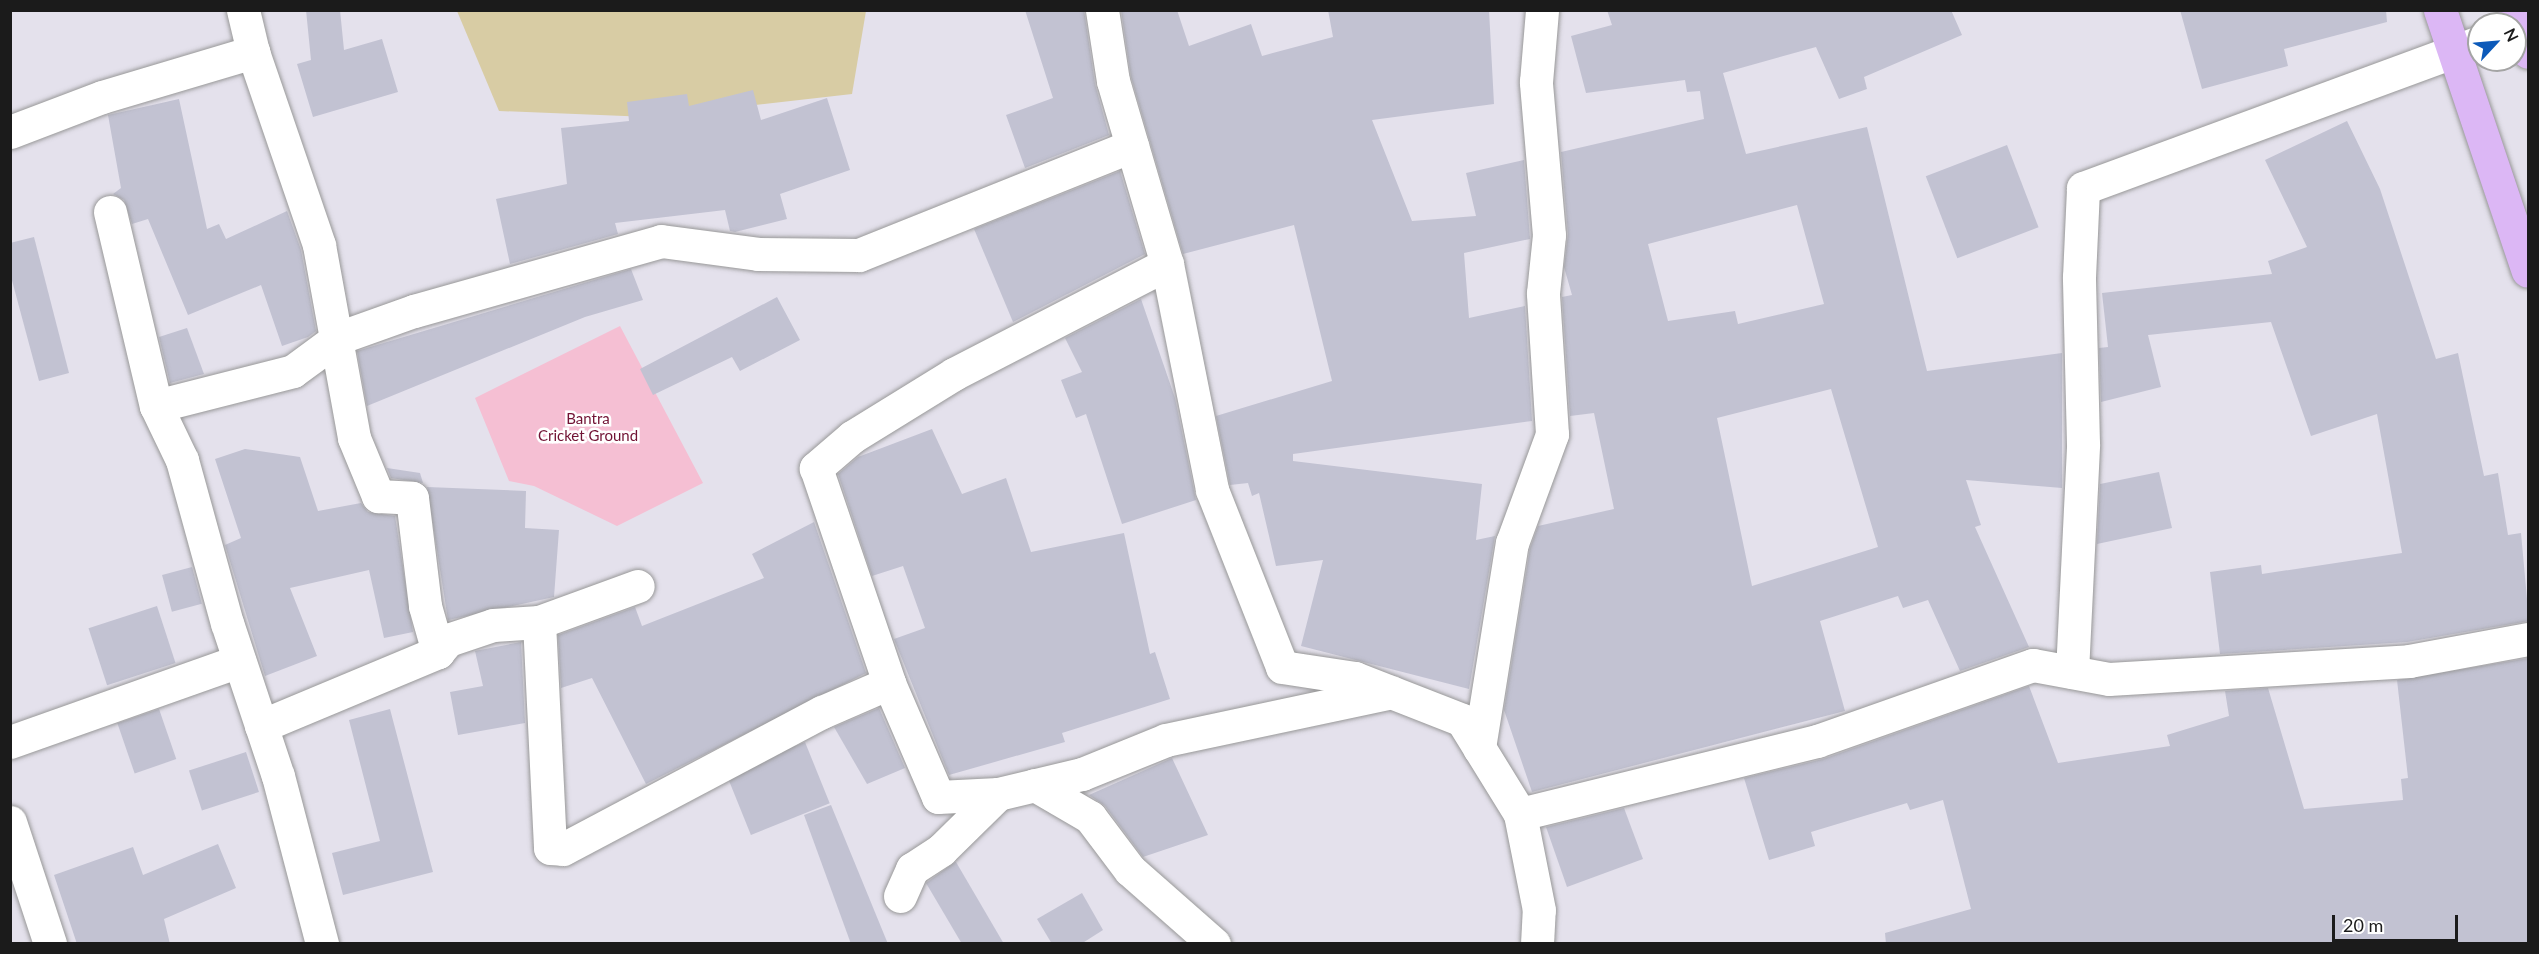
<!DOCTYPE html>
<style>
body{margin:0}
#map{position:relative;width:2539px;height:954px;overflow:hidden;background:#e4e1ec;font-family:Lato,sans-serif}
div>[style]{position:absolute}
.park>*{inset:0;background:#f5bfd3}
.water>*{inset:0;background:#d8cca4}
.building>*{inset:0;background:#c2c2d2;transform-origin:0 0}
.roads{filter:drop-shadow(0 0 2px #989898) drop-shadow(0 0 2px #989898)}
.street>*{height:33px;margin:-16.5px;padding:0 16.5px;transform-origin:16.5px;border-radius:16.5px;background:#fff}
.secondary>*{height:33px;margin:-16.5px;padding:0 16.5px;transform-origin:16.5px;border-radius:16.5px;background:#dcb7f5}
span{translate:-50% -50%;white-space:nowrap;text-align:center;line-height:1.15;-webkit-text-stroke:5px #fff;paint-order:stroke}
.park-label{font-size:15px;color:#711234}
.frame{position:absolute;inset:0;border:12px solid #1b1b1b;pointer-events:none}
.north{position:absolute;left:2467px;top:12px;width:60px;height:60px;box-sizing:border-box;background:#fff;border:2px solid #a4a4a4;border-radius:50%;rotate:64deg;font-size:16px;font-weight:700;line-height:24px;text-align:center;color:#1b1b1b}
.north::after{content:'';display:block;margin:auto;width:21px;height:27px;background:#0c5aba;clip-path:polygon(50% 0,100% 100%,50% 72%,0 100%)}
.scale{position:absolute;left:2332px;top:915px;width:126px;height:27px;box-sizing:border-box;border:3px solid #1b1b1b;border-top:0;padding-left:8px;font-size:18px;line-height:21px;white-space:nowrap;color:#1b1b1b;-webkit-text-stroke:4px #fff;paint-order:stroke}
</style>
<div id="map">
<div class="park">
<div style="clip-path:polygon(620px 326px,703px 483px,617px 526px,534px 486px,509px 481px,475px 398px)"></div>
</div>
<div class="water">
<div style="clip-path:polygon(457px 11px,866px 11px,852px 94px,649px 117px,499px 111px)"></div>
</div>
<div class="building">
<div style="clip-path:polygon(306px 10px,340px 10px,344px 50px,382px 39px,398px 92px,313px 117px,297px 64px,311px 60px)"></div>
<div style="clip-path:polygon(1025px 10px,1084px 10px,1095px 84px,1109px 135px,1025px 168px,1006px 115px,1053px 98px)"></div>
<div style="clip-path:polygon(1121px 10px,1177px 10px,1189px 46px,1251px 24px,1262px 56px,1333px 37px,1328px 10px,1489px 10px,1494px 104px,1372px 120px,1412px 221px,1476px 216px,1466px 173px,1524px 160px,1530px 239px,1464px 253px,1469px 318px,1525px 306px,1532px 421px,1293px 454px,1293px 461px,1482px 484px,1476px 540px,1495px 536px,1469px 689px,1301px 646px,1323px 560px,1276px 566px,1259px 493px,1252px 496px,1248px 483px,1230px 485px,1216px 416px,1332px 381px,1294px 225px,1183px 254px,1131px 77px)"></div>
<div style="clip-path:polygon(evenodd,1607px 10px,1951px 10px,1962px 35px,1864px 77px,1867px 89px,1839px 99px,1816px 47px,1723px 73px,1746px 154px,1867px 127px,1927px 371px,2062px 353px,2062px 488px,1966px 480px,1981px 525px,1975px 527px,2029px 647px,1960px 671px,1928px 600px,1903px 608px,1898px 596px,1820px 621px,1845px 711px,1532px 792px,1504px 710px,1530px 548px,1538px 526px,1614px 509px,1594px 413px,1570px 416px,1562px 297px,1572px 295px,1564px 267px,1568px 234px,1561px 152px,1704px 119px,1700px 91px,1687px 92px,1685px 80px,1586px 93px,1571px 36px,1612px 25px,1607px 10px,1797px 205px,1824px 304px,1738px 324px,1735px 311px,1668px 321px,1648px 244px,1797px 205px,1607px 10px,1831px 389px,1878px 547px,1752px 586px,1717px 418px,1831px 389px)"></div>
<div style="clip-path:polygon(2180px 10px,2386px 10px,2387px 22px,2284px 49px,2288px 66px,2202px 89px)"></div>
<div style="clip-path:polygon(753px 90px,761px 120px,827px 98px,850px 170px,780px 194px,787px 219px,735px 232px,730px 231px,725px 210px,615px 223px,618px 234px,510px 264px,496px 199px,567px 184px,561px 128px,629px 121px,627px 102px,687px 94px,689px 106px)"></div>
<div style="clip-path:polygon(179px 99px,207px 229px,219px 224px,226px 239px,287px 211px,301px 250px,316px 331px,308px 337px,282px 346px,261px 285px,188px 315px,148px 219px,132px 224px,124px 200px,113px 194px,121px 188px,108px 115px)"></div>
<div style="clip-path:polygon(2347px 121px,2380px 189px,2436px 359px,2458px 353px,2484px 476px,2498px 473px,2508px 535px,2521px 533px,2529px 621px,2407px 642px,2220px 654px,2210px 572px,2261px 565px,2262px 574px,2402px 553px,2377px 414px,2311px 436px,2271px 322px,2148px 335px,2161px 387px,2101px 402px,2099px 348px,2108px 347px,2102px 293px,2272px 274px,2268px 261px,2307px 247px,2265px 160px)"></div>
<div style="left:2007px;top:145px;width:88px;height:87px;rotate:69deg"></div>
<div style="clip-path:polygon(1120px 171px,1145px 254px,1013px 322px,974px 229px)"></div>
<div style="clip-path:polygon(34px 237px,69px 373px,39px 381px,10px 273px,10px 243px)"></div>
<div style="clip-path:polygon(631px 269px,643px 300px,585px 317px,367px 406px,357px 351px)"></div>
<div style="clip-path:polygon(777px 297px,800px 340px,740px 371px,732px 357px,653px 395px,640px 369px)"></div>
<div style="clip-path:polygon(1141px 299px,1175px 398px,1196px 500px,1122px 524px,1086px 414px,1076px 418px,1061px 380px,1082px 372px,1065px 338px)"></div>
<div style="clip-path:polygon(187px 328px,204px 374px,170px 383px,159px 337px)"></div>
<div style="clip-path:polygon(932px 429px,962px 494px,1006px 478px,1031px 552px,1124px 533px,1150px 654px,1155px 652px,1170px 699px,1062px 733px,1065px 742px,949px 775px,894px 639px,925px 628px,903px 566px,872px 576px,838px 474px,858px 457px)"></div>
<div style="clip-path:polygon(245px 449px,300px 457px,318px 511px,361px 503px,368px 512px,395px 516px,413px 632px,384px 638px,369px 570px,290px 588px,317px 656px,265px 676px,225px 545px,241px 538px,215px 459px)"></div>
<div style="clip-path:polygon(387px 468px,420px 473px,423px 483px,391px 478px)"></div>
<div style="clip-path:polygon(2159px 472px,2172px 528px,2097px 544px,2100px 484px)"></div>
<div style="clip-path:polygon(427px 487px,526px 491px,525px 528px,559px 530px,554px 597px,448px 620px)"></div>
<div style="clip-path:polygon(814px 522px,866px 673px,646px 784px,592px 678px,561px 688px,558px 635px,635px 607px,642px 626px,764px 578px,752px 554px)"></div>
<div style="left:192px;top:567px;width:38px;height:31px;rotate:75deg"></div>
<div style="left:157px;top:606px;width:60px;height:72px;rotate:72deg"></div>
<div style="clip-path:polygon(521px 642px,525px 723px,458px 735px,450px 692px,483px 686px,475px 651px)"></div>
<div style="clip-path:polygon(2529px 658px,2529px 944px,1886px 944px,1885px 933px,1971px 909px,1943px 800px,1910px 810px,1907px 803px,1811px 832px,1815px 846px,1769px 860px,1744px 778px,1823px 759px,2029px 686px,2058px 763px,2170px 746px,2167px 735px,2229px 716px,2225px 691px,2268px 688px,2304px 809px,2403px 800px,2401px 779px,2408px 778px,2397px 680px)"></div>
<div style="clip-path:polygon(879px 708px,905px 768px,867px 784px,834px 727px)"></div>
<div style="left:159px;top:709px;width:53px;height:44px;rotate:71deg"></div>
<div style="clip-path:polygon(390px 709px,433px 872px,343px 895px,332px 853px,380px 841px,349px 720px)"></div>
<div style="left:805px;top:742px;width:66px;height:85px;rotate:68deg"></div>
<div style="left:246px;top:752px;width:42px;height:60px;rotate:72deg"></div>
<div style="clip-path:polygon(1172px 758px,1208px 835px,1143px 857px,1105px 806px,1089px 795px)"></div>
<div style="clip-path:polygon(831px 805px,888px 944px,851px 944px,804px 815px)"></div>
<div style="clip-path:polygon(1624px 808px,1643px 859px,1567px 887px,1546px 827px)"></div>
<div style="clip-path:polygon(218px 844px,236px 888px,164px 919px,170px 944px,77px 944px,54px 875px,133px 847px,143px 875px)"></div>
<div style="clip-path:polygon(955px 862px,956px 862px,1004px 944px,962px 944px,926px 883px)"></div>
<div style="clip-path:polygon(1082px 893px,1103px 930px,1081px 944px,1052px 944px,1037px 919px)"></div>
</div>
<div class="roads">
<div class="street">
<div style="left:243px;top:10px;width:43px;rotate:76.6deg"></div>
<div style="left:1102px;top:10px;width:72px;rotate:81.2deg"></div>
<div style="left:1113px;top:81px;width:191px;rotate:73.6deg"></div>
<div style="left:1167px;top:264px;width:230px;rotate:78.7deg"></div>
<div style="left:1212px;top:490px;width:190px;rotate:68.4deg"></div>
<div style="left:1282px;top:667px;width:74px;rotate:8.6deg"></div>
<div style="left:1355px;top:678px;width:115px;rotate:21.4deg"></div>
<div style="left:1462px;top:720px;width:110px;rotate:58.3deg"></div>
<div style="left:10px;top:132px;width:98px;rotate:-20.8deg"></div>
<div style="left:102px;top:97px;width:158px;rotate:-16.6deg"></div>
<div style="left:253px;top:52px;width:204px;rotate:71.1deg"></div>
<div style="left:319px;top:245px;width:196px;rotate:79.7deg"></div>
<div style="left:354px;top:438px;width:63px;rotate:67.5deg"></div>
<div style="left:378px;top:496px;width:34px;rotate:3deg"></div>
<div style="left:412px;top:498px;width:109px;rotate:83.1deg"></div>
<div style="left:425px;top:606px;width:48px;rotate:74.2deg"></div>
<div style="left:438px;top:652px;width:16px;rotate:-50deg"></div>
<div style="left:448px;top:640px;width:47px;rotate:-18.4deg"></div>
<div style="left:493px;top:625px;width:46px;rotate:-3.7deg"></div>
<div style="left:539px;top:622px;width:105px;rotate:-20deg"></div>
<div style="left:110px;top:212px;width:199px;rotate:76.7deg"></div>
<div style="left:156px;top:406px;width:60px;rotate:64.3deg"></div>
<div style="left:182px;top:460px;width:169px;rotate:74.6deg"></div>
<div style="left:227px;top:623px;width:161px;rotate:71.6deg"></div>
<div style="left:278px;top:776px;width:174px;rotate:75.3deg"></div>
<div style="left:1167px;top:264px;width:240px;rotate:152.7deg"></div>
<div style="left:954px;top:374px;width:120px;rotate:148.3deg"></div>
<div style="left:852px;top:437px;width:48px;rotate:139.3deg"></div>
<div style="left:816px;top:468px;width:227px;rotate:71.2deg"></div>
<div style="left:889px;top:683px;width:124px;rotate:66.7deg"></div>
<div style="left:938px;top:797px;width:60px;rotate:-2.9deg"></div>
<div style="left:998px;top:794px;width:86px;rotate:-13.4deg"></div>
<div style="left:1082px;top:774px;width:91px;rotate:-22deg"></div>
<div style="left:1166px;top:740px;width:230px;rotate:-12deg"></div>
<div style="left:156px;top:406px;width:141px;rotate:-14.3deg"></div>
<div style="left:293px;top:371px;width:56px;rotate:-36.3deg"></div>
<div style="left:338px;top:338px;width:81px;rotate:-19.6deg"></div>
<div style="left:414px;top:311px;width:257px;rotate:-15.8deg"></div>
<div style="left:661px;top:241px;width:98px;rotate:7.6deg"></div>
<div style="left:758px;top:254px;width:101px;rotate:0.6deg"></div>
<div style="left:859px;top:255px;width:294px;rotate:-21.8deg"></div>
<div style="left:539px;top:622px;width:226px;rotate:87.2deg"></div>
<div style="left:550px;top:848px;width:13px;rotate:4deg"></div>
<div style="left:563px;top:849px;width:293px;rotate:-27.9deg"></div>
<div style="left:822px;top:712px;width:73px;rotate:-23.4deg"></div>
<div style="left:2072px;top:672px;width:228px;rotate:-87.2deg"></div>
<div style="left:2083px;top:444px;width:167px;rotate:-91.4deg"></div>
<div style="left:2079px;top:277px;width:89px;rotate:-87.4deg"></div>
<div style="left:2083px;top:188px;width:422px;rotate:-20.2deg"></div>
<div style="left:261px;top:726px;width:192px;rotate:-22.7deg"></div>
<div style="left:10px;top:742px;width:243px;rotate:-19.5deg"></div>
<div style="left:1479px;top:748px;width:208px;rotate:-80.9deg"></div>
<div style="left:1512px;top:543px;width:116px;rotate:-69.8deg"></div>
<div style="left:1552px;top:434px;width:141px;rotate:-93.7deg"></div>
<div style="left:1543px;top:293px;width:58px;rotate:-84.1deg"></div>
<div style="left:1549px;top:235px;width:154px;rotate:-94.9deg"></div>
<div style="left:1536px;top:82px;width:72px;rotate:-85.2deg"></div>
<div style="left:1035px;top:785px;width:64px;rotate:30.2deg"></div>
<div style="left:1090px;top:817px;width:66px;rotate:53deg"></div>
<div style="left:1130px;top:870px;width:112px;rotate:41.4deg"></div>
<div style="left:10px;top:822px;width:128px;rotate:71.8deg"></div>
<div style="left:900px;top:896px;width:30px;rotate:-66deg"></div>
<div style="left:912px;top:869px;width:35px;rotate:-33deg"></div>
<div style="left:941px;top:850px;width:80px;rotate:-44.5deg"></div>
<div style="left:1537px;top:944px;width:34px;rotate:-87deg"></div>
<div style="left:1539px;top:910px;width:98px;rotate:-101.2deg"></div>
<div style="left:1520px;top:814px;width:306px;rotate:-13.8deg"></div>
<div style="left:1817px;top:741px;width:229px;rotate:-19.4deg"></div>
<div style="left:2033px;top:665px;width:77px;rotate:10.4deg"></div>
<div style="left:2109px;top:679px;width:301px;rotate:-3.4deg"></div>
<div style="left:2409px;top:661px;width:121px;rotate:-10.5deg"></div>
</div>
<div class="secondary">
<div style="left:2440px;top:10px;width:275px;rotate:71.4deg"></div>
<div style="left:2514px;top:10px;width:44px;rotate:71.6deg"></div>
</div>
</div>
<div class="park-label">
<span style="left:588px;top:427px">Bantra<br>Cricket Ground</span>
</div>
<div class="frame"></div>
<div class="north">N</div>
<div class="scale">20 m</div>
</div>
